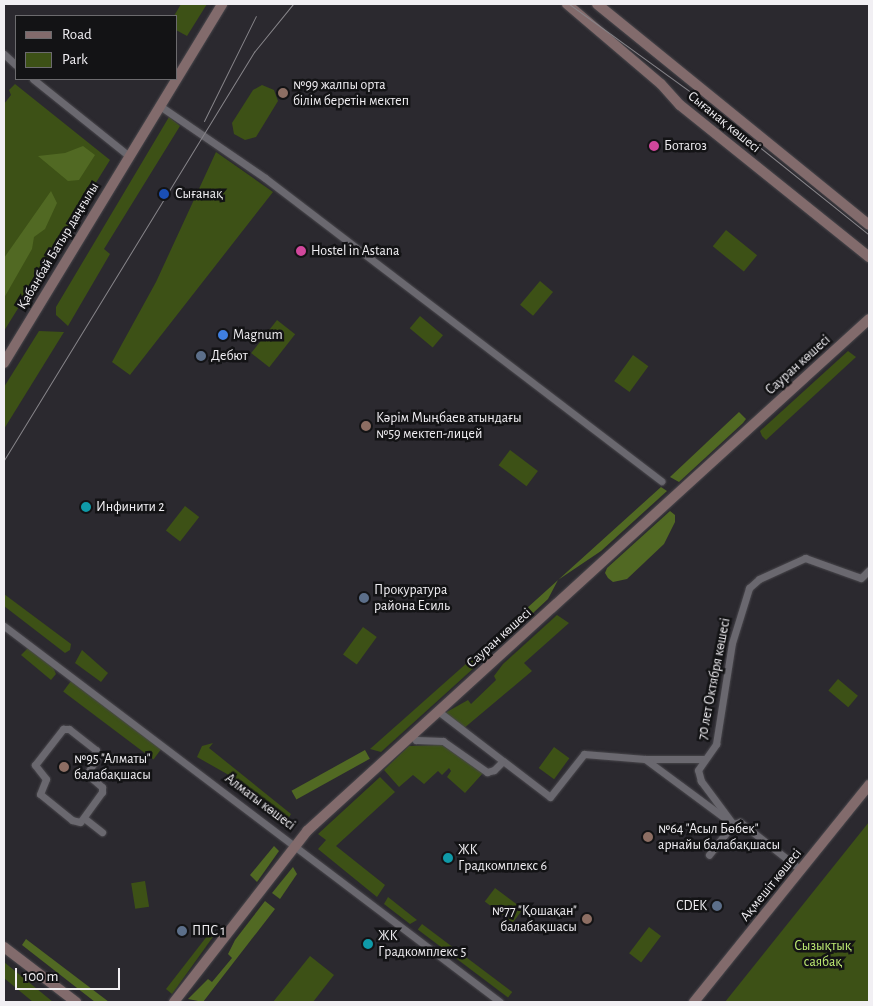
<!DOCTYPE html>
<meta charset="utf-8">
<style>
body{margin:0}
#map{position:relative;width:873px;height:1006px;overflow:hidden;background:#2b292f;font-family:"Alegreya Sans",sans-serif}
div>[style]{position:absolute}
.green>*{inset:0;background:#3d5116;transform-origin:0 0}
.forest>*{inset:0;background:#516923;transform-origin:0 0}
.roads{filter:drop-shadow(0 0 1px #49474c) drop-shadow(0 0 1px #49474c)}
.street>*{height:7px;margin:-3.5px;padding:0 3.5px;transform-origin:3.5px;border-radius:3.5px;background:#6a686f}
.secondary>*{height:10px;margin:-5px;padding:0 5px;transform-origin:5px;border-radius:5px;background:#826b6c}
.tram>*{height:1px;margin:-0.5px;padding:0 0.5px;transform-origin:0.5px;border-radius:0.5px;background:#87858a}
.dots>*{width:14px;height:14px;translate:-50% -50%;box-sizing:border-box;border:2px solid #131315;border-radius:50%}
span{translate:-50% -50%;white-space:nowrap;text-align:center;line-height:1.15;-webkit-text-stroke:5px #131315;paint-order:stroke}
.poi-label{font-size:14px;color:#f1eff3}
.left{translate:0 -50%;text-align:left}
.right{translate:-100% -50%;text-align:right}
.street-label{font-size:14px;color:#f1eff3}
.park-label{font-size:14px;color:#beeb73}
.frame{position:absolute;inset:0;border:5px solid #f1eff3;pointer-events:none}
.legend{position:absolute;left:15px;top:15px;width:162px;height:65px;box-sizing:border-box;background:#131315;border:1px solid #6c6b6e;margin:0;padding:6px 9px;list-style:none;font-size:15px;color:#f1eff3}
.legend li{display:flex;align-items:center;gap:10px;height:25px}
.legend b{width:25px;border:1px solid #6c6b6e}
.scale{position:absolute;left:15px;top:968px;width:105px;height:22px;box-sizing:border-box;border:2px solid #f1eff3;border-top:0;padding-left:6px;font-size:15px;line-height:18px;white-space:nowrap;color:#f1eff3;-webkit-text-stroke:4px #131315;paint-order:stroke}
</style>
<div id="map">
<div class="green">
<div style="clip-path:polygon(181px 4px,207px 4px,187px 36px,176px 30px,174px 16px)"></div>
<div style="clip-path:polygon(15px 84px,110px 160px,4px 331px,4px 104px,11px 95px,9px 90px)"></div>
<div style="clip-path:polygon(262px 85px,274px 90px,278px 101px,256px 137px,245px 140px,234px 134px,232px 123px,253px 90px)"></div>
<div style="clip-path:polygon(169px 117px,180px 126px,104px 249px,110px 254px,68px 326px,56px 315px,56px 307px)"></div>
<div style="clip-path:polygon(216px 152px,273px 192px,130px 375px,112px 362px,156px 282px)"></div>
<div style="left:726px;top:230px;width:40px;height:21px;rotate:39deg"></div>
<div style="left:540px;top:281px;width:17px;height:31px;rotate:40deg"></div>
<div style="left:420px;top:316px;width:30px;height:16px;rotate:40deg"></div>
<div style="left:277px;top:320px;width:23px;height:42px;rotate:38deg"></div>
<div style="clip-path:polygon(39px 331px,64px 332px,4px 429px,4px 387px)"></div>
<div style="clip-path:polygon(848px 351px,856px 357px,766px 440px,762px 436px,760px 431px)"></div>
<div style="left:633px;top:355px;width:19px;height:32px;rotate:36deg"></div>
<div style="left:510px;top:450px;width:35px;height:19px;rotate:37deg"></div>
<div style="left:185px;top:506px;width:18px;height:31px;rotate:38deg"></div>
<div style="clip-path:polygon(4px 594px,71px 644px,70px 650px,65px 653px,4px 606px)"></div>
<div style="clip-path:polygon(557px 615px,569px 623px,524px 663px,532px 671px,463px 729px,445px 713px,468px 700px,471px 704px,496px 680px,494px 676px,503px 664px)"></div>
<div style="left:363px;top:627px;width:17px;height:34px;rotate:36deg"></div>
<div style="clip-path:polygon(28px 648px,53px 667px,56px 674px,51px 680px,21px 655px)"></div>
<div style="clip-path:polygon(82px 650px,108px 673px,101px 682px,75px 663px)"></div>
<div style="clip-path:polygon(477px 654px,480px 660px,476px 666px,381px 752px,370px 749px)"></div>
<div style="left:838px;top:679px;width:26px;height:15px;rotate:40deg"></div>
<div style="left:71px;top:681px;width:113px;height:13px;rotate:37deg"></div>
<div style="clip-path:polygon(213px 743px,209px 748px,291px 814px,285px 824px,227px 774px,197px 757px,202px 746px)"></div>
<div style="clip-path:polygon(442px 745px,483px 773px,465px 793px,447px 777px,451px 771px,449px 768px,442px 775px,438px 771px,424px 784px,413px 775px,399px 787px,384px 770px,409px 746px)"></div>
<div style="left:554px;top:747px;width:19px;height:26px;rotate:36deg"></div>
<div style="clip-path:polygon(380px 777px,395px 792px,336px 846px,385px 885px,377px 897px,318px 849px,326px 840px,318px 834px)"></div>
<div style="clip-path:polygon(869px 822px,869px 1002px,725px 1002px)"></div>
<div style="left:145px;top:881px;width:26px;height:14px;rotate:81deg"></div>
<div style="left:495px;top:888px;width:35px;height:17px;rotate:37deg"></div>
<div style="clip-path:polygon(388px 897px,417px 920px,410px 924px,384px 904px)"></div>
<div style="left:422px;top:924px;width:113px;height:7px;rotate:37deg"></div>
<div style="left:649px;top:927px;width:15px;height:33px;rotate:37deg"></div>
<div style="clip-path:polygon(211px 931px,215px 934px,172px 994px,166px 989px)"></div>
<div style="clip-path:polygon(310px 956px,334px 975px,313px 1002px,273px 1002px)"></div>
<div style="clip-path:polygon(4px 962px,53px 1002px,33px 1002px,4px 978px)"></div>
</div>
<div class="forest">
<div style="clip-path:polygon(83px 146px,95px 155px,79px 180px,68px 181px,38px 156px,65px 153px)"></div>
<div style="clip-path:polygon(51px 191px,57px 203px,45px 229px,34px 237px,32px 249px,4px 298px,4px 258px)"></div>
<div style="clip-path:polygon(739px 412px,746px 419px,743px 423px,679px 482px,670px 477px)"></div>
<div style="clip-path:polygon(661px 487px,667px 491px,601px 551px,558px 580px,548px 599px,498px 646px,486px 645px)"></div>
<div style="clip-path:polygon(670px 511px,675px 515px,675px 522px,664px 544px,627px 579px,613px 582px,608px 578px,605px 573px,607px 568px)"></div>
<div style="left:365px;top:750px;width:10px;height:84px;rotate:61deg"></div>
<div style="clip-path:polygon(274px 846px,279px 851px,257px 882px,250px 875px)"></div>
<div style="clip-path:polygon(293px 867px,297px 874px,280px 899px,272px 893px)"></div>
<div style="clip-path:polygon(265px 901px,275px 909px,203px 1002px,188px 999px,208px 979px,212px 982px,232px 958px,228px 954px,235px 940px)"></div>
<div style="clip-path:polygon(26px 939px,109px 1002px,95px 1002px,22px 945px)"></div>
</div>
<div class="roads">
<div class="street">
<div style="left:4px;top:54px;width:16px;rotate:43deg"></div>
<div style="left:33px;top:79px;width:123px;rotate:38.7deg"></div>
<div style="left:160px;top:106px;width:127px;rotate:34.4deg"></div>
<div style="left:265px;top:178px;width:499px;rotate:37.4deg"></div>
<div style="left:4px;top:626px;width:622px;rotate:37.16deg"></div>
<div style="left:438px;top:711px;width:141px;rotate:37.5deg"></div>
<div style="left:550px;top:797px;width:55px;rotate:-51.7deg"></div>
<div style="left:584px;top:754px;width:61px;rotate:4.7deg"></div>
<div style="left:645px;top:759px;width:59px"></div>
<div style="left:63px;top:729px;width:6px"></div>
<div style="left:69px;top:729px;width:34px;rotate:38deg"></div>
<div style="left:96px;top:750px;width:7px;rotate:82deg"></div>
<div style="left:97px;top:757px;width:20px;rotate:120deg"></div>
<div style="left:87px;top:774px;width:20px;rotate:41deg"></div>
<div style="left:102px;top:787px;width:5px;rotate:90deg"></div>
<div style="left:102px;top:792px;width:37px;rotate:126deg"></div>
<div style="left:80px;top:822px;width:8px;rotate:-166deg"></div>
<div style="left:72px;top:820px;width:41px;rotate:-140.9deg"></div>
<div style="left:40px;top:794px;width:16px;rotate:-68deg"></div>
<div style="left:46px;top:779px;width:18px;rotate:-128deg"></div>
<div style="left:35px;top:765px;width:46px;rotate:-52.1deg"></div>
<div style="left:411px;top:734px;width:8px;rotate:50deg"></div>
<div style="left:416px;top:740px;width:27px;rotate:2deg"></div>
<div style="left:443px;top:741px;width:54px;rotate:35.2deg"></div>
<div style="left:487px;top:772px;width:7px;rotate:-16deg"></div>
<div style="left:494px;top:770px;width:11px;rotate:-45deg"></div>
<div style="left:645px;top:759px;width:109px;rotate:36.5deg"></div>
<div style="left:733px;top:824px;width:39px;rotate:128deg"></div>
<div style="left:84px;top:818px;width:23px;rotate:38deg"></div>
<div style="left:801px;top:870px;width:78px;rotate:-141.8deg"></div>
<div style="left:740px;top:822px;width:7px;rotate:164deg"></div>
<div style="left:733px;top:824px;width:54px;rotate:-126.7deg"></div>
<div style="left:701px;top:781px;width:11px;rotate:-105deg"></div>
<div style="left:698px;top:770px;width:32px;rotate:-55deg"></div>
<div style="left:716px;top:744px;width:102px;rotate:-81deg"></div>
<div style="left:732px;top:643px;width:58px;rotate:-72.8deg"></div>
<div style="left:749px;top:588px;width:13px;rotate:-42deg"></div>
<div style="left:759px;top:579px;width:51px;rotate:-24.5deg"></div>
<div style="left:805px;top:558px;width:59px;rotate:19.7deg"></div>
<div style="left:861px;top:578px;width:11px;rotate:-45deg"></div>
</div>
<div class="secondary">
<div style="left:567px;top:4px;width:123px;rotate:40.4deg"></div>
<div style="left:661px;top:84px;width:28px;rotate:48deg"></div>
<div style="left:680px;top:105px;width:243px;rotate:38.8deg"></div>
<div style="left:597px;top:4px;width:350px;rotate:39.1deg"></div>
<div style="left:4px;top:363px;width:420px;rotate:-58.7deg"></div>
<div style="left:4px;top:947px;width:91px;rotate:37.4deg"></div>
<div style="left:174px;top:1002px;width:217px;rotate:-52.1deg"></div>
<div style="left:307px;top:831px;width:760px;rotate:-42.33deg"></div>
<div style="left:694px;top:1002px;width:279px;rotate:-51.1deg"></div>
</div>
</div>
<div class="tram">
<div style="left:569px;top:4px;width:152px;rotate:35.9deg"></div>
<div style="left:692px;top:93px;width:227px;rotate:38.7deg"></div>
<div style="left:204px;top:121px;width:117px;rotate:-63.7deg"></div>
<div style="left:4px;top:460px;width:479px;rotate:-58.5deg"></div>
<div style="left:254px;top:52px;width:62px;rotate:-50.9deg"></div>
</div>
<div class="dots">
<div style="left:283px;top:93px;background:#8d6e63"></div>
<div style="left:654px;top:146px;background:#d1479c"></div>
<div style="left:164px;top:194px;background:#1a4fb4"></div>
<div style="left:301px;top:251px;background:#d1479c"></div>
<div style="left:223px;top:335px;background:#3f7fe0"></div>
<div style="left:201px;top:356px;background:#5c6f8a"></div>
<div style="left:366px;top:426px;background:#8d6e63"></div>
<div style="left:86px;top:507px;background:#0f9aa8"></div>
<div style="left:364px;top:598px;background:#5c6f8a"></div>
<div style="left:64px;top:767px;background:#8d6e63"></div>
<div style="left:648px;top:837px;background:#8d6e63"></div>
<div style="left:448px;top:858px;background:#0f9aa8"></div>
<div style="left:717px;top:906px;background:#5c6f8a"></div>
<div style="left:587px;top:919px;background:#8d6e63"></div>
<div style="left:182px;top:931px;background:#5c6f8a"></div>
<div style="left:368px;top:944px;background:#0f9aa8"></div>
</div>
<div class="poi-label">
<span class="left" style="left:293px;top:93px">№99 жалпы орта<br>білім беретін мектеп</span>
<span class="left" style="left:664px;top:146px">Ботагоз</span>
<span class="left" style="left:175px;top:194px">Сығанақ</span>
<span class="left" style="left:311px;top:251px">Hostel in Astana</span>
<span class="left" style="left:233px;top:335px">Magnum</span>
<span class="left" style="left:211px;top:356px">Дебют</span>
<span class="left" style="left:376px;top:426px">Кәрім Мыңбаев атындағы<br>№59 мектеп-лицей</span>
<span class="left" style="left:96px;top:507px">Инфинити 2</span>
<span class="left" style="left:374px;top:598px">Прокуратура<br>района Есиль</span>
<span class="left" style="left:74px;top:767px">№95 "Алматы"<br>балабақшасы</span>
<span class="left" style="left:658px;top:837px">№64 "Асыл Бөбек"<br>арнайы балабақшасы</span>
<span class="left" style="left:458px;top:858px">ЖК<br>Градкомплекс 6</span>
<span class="right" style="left:707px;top:906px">CDEK</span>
<span class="right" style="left:577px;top:919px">№77 "Қошақан"<br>балабақшасы</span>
<span class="left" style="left:192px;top:931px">ППС 1</span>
<span class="left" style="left:378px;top:944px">ЖК<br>Градкомплекс 5</span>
</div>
<div class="street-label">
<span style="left:724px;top:122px;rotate:39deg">Сығанақ көшесі</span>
<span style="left:58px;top:246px;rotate:-59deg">Қабанбай Батыр даңғылы</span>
<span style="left:798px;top:365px;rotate:-42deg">Сауран көшесі</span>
<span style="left:499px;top:638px;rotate:-42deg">Сауран көшесі</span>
<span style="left:714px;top:679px;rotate:-79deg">70 лет Октября көшесі</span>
<span style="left:260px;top:802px;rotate:37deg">Алматы көшесі</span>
<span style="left:771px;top:885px;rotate:-51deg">Ақмешіт көшесі</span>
</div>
<div class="park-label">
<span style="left:823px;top:954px">Сызықтық<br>саябақ</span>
</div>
<div class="frame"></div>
<ul class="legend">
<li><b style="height:6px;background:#826b6c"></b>Road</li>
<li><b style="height:14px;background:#3d5116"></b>Park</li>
</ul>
<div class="scale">100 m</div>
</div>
